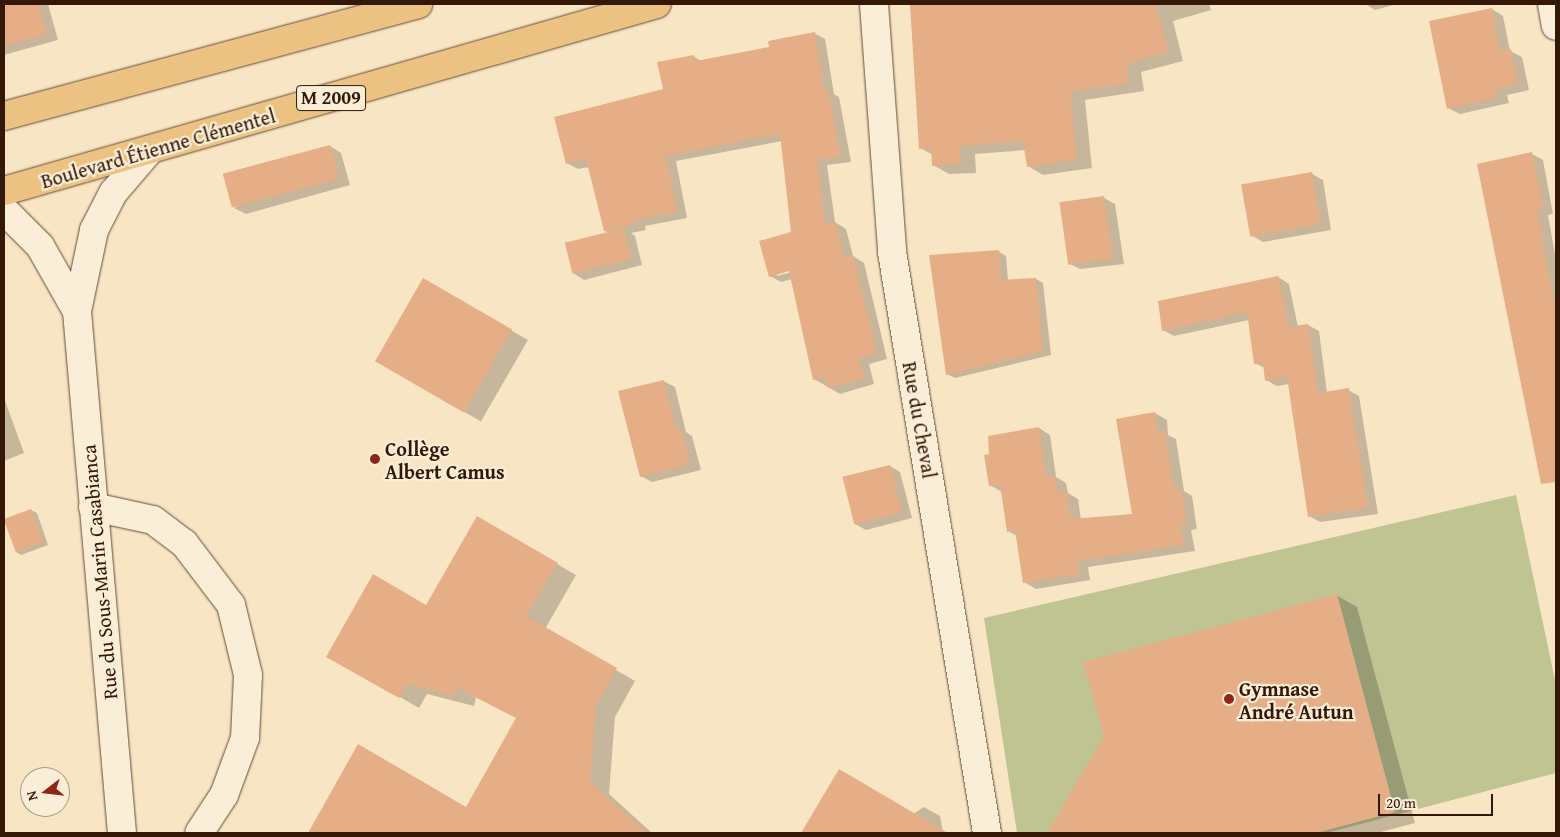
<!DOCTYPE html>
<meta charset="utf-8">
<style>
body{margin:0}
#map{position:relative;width:1560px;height:837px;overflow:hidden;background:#f8e5c4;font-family:"Gentium Book Plus",serif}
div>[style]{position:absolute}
.green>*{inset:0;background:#bfc492}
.shadow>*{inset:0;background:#0003;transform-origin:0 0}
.building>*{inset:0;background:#e5ae86;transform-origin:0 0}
.roads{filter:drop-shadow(0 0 1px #654a36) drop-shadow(0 0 1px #654a36)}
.minor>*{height:28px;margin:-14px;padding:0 14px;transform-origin:14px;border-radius:14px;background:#faeed9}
.major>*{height:28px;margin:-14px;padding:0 14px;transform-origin:14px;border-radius:14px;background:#ecc282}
.dots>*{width:14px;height:14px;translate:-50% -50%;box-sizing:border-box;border:2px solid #faeed9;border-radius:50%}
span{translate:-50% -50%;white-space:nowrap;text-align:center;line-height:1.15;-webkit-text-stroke:4.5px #faeed9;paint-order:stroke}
.shield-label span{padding:1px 4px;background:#faeed9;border:1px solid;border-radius:4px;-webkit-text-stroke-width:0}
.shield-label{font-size:19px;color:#341706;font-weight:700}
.street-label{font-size:20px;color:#341706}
.poi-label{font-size:20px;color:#341706;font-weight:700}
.left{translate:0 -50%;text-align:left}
.frame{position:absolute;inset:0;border:5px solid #341706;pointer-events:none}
.north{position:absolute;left:20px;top:767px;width:50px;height:50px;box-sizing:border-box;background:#faeed9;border:1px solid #ab9885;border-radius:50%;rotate:254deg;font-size:14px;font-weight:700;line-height:20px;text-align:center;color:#341706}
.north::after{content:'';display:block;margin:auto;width:18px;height:22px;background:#8f2418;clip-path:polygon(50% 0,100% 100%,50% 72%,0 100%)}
.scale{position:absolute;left:1378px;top:794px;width:115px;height:22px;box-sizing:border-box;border:2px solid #341706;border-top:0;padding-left:6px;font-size:15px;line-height:18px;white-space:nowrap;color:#341706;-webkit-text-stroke:4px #faeed9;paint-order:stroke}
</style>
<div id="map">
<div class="green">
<div style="clip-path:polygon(1516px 495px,1556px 685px,1556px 773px,1326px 833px,1017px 833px,984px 618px)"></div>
</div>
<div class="shadow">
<div style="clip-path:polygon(13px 4px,48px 4px,58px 40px,4px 55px,4px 6px)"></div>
<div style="clip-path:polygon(911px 4px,1209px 4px,1211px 10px,1173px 21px,1183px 61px,1141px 72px,1144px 91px,1085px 100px,1092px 168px,1043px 175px,1028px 166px,1026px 150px,975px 154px,976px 173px,949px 174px,933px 165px,933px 155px,920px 148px)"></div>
<div style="clip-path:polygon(1365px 4px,1397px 4px,1375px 10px)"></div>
<div style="clip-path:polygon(1492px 9px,1503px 16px,1510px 51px,1522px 57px,1529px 90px,1507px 95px,1509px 103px,1460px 114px,1448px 108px)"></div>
<div style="clip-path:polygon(evenodd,814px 33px,825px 39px,834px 94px,839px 97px,851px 162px,827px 165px,835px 222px,846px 229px,853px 256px,864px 263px,887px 359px,869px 364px,874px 384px,840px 394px,814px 379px,792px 279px,781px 282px,770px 276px,793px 233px,782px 141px,676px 161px,687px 218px,645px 226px,646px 230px,631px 233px,635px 236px,642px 265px,584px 280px,573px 273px,608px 233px,605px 231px,589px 167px,578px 169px,567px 163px,664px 90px,694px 57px,702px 61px,770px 48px,814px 33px,794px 269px,795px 271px,777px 276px,777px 273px,794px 269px)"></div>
<div style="clip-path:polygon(330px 146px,341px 153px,350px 185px,246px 214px,234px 208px)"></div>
<div style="clip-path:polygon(1532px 154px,1543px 160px,1553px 214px,1548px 215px,1556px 260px,1556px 435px,1544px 437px)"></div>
<div style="clip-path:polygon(1312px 174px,1323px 180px,1331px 230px,1263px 242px,1251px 235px)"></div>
<div style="clip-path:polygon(1104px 198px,1115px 204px,1124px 264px,1080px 269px,1068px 263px)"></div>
<div style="clip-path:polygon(998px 251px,1006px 256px,1008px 281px,1036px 279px,1043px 283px,1051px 355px,955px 378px,947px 374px)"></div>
<div style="clip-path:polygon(1278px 277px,1289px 284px,1298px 327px,1308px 325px,1319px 331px,1327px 393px,1348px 390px,1359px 396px,1378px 514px,1320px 522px,1309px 516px,1289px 384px,1277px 386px,1266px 380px,1265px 368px,1255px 363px,1249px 320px,1174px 336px,1163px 330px)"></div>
<div style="left:424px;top:280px;width:120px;height:94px;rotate:30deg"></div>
<div style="clip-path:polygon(663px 381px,675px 387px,686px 432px,692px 436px,701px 470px,652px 482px,641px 476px)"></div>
<div style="clip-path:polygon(4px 398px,24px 453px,4px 461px)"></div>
<div style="clip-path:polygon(1155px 413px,1167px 420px,1168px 435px,1176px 439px,1184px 491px,1192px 496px,1197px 529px,1191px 530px,1195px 551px,1088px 567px,1090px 580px,1036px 589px,1024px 582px,1017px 536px,1008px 531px,1002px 492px,990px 485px,1039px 428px,1050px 435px,1056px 477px,1066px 483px,1068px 493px,1078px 499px,1081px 520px,1134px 515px,1118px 420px)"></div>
<div style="clip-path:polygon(890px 466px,900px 472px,912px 518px,866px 530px,855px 524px)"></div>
<div style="clip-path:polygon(31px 510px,37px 513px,48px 545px,21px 555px,16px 552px,4px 520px)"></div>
<div style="clip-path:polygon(477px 518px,576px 575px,545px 629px,635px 681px,615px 717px,609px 794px,652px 833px,310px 833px,359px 746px,466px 809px,517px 718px,476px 697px,474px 706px,427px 694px,419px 708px,328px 656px,427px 607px)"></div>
<div style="clip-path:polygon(1336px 595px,1357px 607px,1415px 823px,1377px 833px,1065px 833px,1053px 826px)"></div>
<div style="clip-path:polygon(840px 770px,913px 814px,924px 807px,940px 816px,943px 833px,803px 833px)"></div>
</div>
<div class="building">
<div style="clip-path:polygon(4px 4px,38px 4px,47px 34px,4px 46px)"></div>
<div style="clip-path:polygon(910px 4px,1156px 4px,1168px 52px,1127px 64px,1129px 83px,1070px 92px,1077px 160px,1027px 167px,1023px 141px,960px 146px,961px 164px,932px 166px,931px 148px,919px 149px)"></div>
<div style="clip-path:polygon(1492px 8px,1500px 52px,1511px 49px,1518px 84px,1496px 89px,1498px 97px,1447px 109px,1429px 21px)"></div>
<div style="clip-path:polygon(815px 32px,824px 90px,828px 89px,841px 157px,817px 159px,825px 224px,835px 221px,844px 257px,853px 255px,877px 353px,859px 358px,864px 378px,828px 388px,825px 378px,813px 380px,789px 271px,769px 277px,759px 241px,791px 232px,780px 134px,666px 156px,677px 212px,635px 220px,635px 224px,604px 231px,586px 159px,566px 164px,554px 117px,663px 89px,657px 62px,694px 55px,696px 61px,769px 47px,768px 41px)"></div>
<div style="left:330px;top:145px;width:35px;height:111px;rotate:75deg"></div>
<div style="clip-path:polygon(1532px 152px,1543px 208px,1537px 209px,1556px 311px,1556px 482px,1541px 484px,1477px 164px)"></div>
<div style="left:1312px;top:172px;width:53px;height:72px;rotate:80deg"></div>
<div style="left:1104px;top:196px;width:63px;height:45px;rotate:82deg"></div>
<div style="left:624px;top:228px;width:32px;height:61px;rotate:76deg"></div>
<div style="clip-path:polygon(999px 250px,1000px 280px,1036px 278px,1043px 351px,946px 375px,929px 255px)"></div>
<div style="clip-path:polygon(1278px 276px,1289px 327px,1308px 324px,1318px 393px,1349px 388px,1368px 508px,1308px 517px,1287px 377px,1265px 381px,1263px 363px,1254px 364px,1247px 312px,1162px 331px,1158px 301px)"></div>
<div style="left:423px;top:278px;width:103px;height:96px;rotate:30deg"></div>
<div style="clip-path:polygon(664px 380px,676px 430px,681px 428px,690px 464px,640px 477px,618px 391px)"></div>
<div style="clip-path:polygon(1155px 412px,1158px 432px,1165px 431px,1174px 489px,1181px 488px,1187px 523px,1180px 524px,1184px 545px,1078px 561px,1080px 574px,1023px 583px,1015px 530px,1007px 532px,1000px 484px,989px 486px,984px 455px,989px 454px,988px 436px,1039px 427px,1046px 476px,1055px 475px,1058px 493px,1067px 491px,1071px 519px,1132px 514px,1116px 419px)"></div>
<div style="left:890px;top:465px;width:49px;height:49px;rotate:76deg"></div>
<div style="left:31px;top:509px;width:35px;height:29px;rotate:70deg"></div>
<div style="clip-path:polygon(477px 516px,558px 563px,526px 616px,617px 668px,596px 706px,590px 782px,647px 833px,308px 833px,358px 744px,466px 807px,516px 718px,456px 687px,454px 696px,407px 684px,399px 698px,326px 657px,373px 574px,426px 605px)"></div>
<div style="clip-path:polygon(1337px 594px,1395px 812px,1316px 833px,1047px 833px,1104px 736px,1083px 662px)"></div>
<div style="clip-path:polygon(839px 769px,948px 833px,801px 833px)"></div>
</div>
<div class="roads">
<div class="minor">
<div style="left:874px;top:4px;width:249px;rotate:85.8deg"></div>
<div style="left:892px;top:252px;width:589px;rotate:80.71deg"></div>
<div style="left:1552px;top:4px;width:22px;rotate:80deg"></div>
<div style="left:4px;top:210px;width:51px;rotate:45deg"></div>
<div style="left:40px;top:246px;width:75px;rotate:60.4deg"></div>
<div style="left:93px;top:507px;width:61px;rotate:12.2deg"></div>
<div style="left:153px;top:520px;width:39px;rotate:37deg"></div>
<div style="left:184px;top:543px;width:78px;rotate:52.8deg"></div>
<div style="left:231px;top:605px;width:72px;rotate:76.3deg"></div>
<div style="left:248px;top:675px;width:63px;rotate:92.7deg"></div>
<div style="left:245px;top:738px;width:61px;rotate:110.2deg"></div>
<div style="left:224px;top:795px;width:45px;rotate:123.3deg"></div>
<div style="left:122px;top:833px;width:524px;rotate:-94.93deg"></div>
<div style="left:77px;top:311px;width:83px;rotate:-78.1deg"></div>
<div style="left:94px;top:230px;width:42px;rotate:-62.8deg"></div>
<div style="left:113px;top:193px;width:55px;rotate:-49.4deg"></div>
</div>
<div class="major">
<div style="left:4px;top:116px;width:429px;rotate:-15.1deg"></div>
<div style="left:4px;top:191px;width:679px;rotate:-15.98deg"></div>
</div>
</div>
<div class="dots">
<div style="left:375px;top:459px;background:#8f2418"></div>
<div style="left:1229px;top:699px;background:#8f2418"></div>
</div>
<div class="shield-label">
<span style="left:331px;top:98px">M 2009</span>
</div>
<div class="street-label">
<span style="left:158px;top:148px;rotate:-16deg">Boulevard Étienne Clémentel</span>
<span style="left:920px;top:420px;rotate:80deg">Rue du Cheval</span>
<span style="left:99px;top:572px;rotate:-95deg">Rue du Sous-Marin Casabianca</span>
</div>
<div class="poi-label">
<span class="left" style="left:385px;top:460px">Collège<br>Albert Camus</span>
<span class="left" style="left:1239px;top:700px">Gymnase<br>André Autun</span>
</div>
<div class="frame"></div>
<div class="north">N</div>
<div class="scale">20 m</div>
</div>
